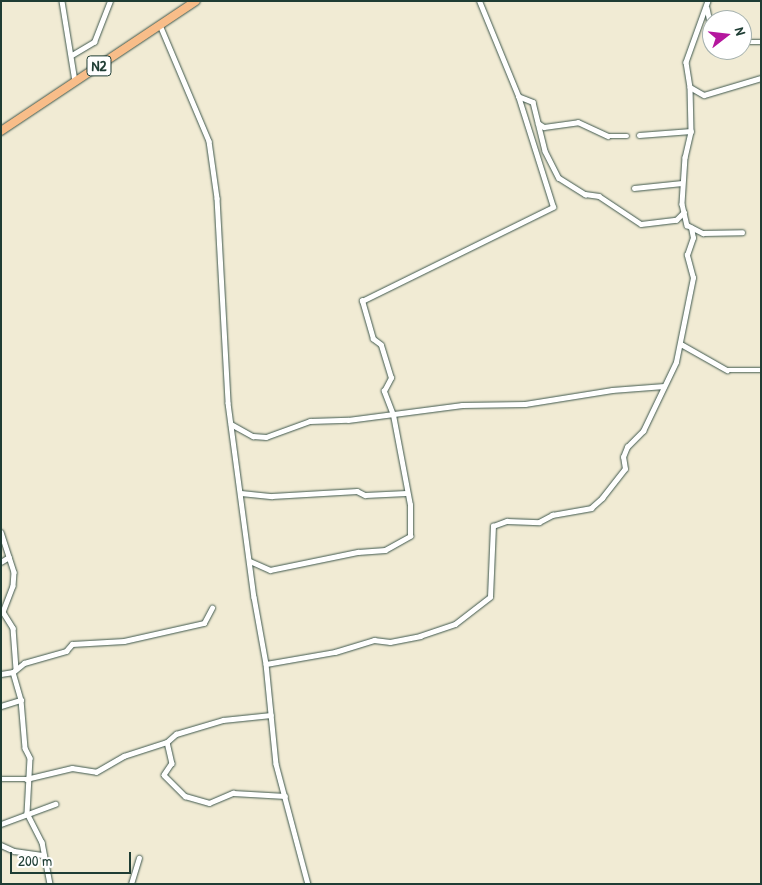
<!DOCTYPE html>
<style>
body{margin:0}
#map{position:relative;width:762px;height:885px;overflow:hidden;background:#f1ebd4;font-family:"Patrick Hand",sans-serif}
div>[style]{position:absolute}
.roads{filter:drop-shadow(0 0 1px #3e574c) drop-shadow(0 0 1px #3e574c)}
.street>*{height:4.5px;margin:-2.25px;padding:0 2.25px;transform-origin:2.25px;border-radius:2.25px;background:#fff}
.highway>*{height:8px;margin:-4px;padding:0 4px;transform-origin:4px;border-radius:4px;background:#f8bd89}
span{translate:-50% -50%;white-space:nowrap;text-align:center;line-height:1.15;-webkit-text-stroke:4.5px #fff;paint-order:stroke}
.shield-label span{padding:1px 4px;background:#fff;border:1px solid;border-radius:4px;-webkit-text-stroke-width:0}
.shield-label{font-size:15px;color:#1f3d34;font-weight:700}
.frame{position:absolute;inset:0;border:2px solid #1f3d34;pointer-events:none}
.north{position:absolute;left:702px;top:10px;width:50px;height:50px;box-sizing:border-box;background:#fff;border:1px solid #a5b1ae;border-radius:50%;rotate:74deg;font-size:14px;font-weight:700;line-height:20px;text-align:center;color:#1f3d34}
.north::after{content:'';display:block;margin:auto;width:18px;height:22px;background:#b5179e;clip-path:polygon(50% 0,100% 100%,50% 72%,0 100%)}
.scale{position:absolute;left:10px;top:852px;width:121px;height:22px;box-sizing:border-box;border:2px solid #1f3d34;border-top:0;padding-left:6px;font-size:15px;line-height:18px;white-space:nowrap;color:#1f3d34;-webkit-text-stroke:4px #fff;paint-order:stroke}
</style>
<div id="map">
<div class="roads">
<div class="street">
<div style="left:62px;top:1px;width:81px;rotate:80.8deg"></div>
<div style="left:708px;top:1px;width:65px;rotate:109.8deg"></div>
<div style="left:686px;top:62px;width:25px;rotate:81deg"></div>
<div style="left:690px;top:87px;width:45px;rotate:88.7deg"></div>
<div style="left:691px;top:132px;width:26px;rotate:103deg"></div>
<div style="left:685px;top:157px;width:47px;rotate:93.7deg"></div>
<div style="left:682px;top:204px;width:22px;rotate:77deg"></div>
<div style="left:687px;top:225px;width:18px;rotate:27deg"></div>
<div style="left:703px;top:233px;width:39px;rotate:-1deg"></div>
<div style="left:707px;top:8px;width:25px;rotate:78deg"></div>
<div style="left:160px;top:25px;width:126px;rotate:67.1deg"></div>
<div style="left:209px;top:141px;width:58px;rotate:82deg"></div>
<div style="left:217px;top:198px;width:205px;rotate:86.9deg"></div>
<div style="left:228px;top:403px;width:196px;rotate:82.4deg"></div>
<div style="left:254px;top:597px;width:68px;rotate:79.8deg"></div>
<div style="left:266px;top:664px;width:100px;rotate:84.3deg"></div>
<div style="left:276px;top:764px;width:124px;rotate:75.1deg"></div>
<div style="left:742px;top:42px;width:19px"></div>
<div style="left:72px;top:55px;width:26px;rotate:-31deg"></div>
<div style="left:94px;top:42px;width:44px;rotate:-68.7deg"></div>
<div style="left:690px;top:87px;width:16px;rotate:30deg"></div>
<div style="left:704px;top:95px;width:59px;rotate:-16.6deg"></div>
<div style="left:518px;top:96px;width:16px;rotate:22deg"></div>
<div style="left:533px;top:102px;width:50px;rotate:76.2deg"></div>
<div style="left:545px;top:151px;width:30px;rotate:63deg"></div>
<div style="left:559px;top:178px;width:31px;rotate:32deg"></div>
<div style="left:585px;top:194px;width:14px;rotate:8deg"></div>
<div style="left:599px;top:196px;width:50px;rotate:33.7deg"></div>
<div style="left:641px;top:224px;width:35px;rotate:-7deg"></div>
<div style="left:676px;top:220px;width:11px;rotate:-45deg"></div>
<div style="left:538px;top:123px;width:7px;rotate:34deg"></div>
<div style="left:544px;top:127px;width:34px;rotate:-8deg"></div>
<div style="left:578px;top:122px;width:33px;rotate:25deg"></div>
<div style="left:608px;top:136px;width:19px"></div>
<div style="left:639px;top:135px;width:52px;rotate:-4.4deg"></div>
<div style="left:634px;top:188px;width:48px;rotate:-5.9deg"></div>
<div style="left:681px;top:344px;width:53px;rotate:29.5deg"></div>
<div style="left:727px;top:370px;width:34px"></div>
<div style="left:231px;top:424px;width:25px;rotate:29deg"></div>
<div style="left:253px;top:436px;width:13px;rotate:4deg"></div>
<div style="left:266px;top:437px;width:47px;rotate:-20deg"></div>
<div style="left:310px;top:421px;width:38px;rotate:-2deg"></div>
<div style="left:348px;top:420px;width:115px;rotate:-7.5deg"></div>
<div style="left:462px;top:405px;width:63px;rotate:-0.9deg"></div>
<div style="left:525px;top:404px;width:88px;rotate:-9.1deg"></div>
<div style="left:612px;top:390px;width:52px;rotate:-4.4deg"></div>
<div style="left:241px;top:493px;width:31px;rotate:6deg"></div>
<div style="left:272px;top:496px;width:85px;rotate:-3.4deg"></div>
<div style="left:357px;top:491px;width:9px;rotate:27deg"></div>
<div style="left:365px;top:495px;width:41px;rotate:-2.8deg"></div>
<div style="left:1px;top:532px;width:42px;rotate:72deg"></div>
<div style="left:14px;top:572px;width:14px;rotate:94deg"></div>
<div style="left:13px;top:586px;width:28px;rotate:111deg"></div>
<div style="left:3px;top:612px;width:19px;rotate:58deg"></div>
<div style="left:13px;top:628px;width:41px;rotate:85.8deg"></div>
<div style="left:250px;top:561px;width:22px;rotate:24deg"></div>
<div style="left:270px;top:570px;width:90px;rotate:-11.6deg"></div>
<div style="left:358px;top:552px;width:27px;rotate:-4deg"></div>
<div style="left:385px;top:550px;width:29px;rotate:-29deg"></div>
<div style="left:410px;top:536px;width:31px;rotate:-90deg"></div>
<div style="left:410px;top:505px;width:92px;rotate:-100.7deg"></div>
<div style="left:393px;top:415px;width:26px;rotate:-111deg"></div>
<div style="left:384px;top:391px;width:15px;rotate:-62deg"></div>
<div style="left:391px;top:378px;width:34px;rotate:-107deg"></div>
<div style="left:381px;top:345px;width:10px;rotate:-143deg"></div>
<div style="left:373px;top:339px;width:40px;rotate:-106deg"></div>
<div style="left:362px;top:301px;width:213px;rotate:-26.2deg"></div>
<div style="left:553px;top:207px;width:116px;rotate:-107.5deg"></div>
<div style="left:518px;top:96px;width:103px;rotate:-112.3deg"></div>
<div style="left:1px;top:562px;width:9px;rotate:-32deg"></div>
<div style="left:266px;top:664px;width:70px;rotate:-9.9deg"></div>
<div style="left:335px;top:652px;width:41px;rotate:-17.1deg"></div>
<div style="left:374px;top:640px;width:16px;rotate:7deg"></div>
<div style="left:390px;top:642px;width:31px;rotate:-11deg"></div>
<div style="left:420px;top:636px;width:37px;rotate:-19deg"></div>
<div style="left:455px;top:624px;width:44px;rotate:-37.6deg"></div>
<div style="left:490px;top:597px;width:71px;rotate:-87.6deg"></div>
<div style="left:493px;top:526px;width:15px;rotate:-20deg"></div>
<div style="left:507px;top:521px;width:32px;rotate:2deg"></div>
<div style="left:539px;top:522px;width:15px;rotate:-28deg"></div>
<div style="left:552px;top:515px;width:40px;rotate:-10deg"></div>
<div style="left:591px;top:508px;width:15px;rotate:-42deg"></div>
<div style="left:602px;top:498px;width:37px;rotate:-52deg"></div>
<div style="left:625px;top:469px;width:12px;rotate:-99deg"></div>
<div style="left:623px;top:457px;width:11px;rotate:-68deg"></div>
<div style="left:627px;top:447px;width:23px;rotate:-45deg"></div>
<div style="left:643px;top:431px;width:76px;rotate:-64.4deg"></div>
<div style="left:676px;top:362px;width:86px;rotate:-78.6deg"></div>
<div style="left:693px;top:278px;width:24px;rotate:-105deg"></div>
<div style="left:687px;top:255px;width:18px;rotate:-71deg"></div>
<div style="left:693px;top:238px;width:10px;rotate:-101deg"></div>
<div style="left:13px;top:672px;width:29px;rotate:74deg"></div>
<div style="left:21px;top:700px;width:48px;rotate:85.2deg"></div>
<div style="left:25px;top:748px;width:11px;rotate:63deg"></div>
<div style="left:30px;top:758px;width:55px;rotate:93.1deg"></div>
<div style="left:27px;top:813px;width:33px;rotate:63deg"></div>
<div style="left:42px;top:842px;width:43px;rotate:79.2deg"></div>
<div style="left:1px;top:674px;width:12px;rotate:-9deg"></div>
<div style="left:13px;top:672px;width:14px;rotate:-39deg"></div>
<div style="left:24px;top:663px;width:44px;rotate:-15.9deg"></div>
<div style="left:66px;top:651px;width:9px;rotate:-49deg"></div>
<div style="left:72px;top:644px;width:52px;rotate:-3.3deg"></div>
<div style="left:124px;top:641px;width:82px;rotate:-12.7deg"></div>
<div style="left:204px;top:623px;width:17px;rotate:-62deg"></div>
<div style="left:1px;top:706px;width:21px;rotate:-17deg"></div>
<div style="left:167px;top:742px;width:22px;rotate:77deg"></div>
<div style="left:172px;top:763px;width:14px;rotate:124deg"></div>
<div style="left:164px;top:775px;width:30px;rotate:45deg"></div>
<div style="left:185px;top:796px;width:25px;rotate:16deg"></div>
<div style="left:209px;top:803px;width:26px;rotate:-23deg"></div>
<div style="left:233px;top:793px;width:52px;rotate:3.3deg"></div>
<div style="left:1px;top:779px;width:25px"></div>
<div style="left:26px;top:779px;width:47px;rotate:-13.4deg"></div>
<div style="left:72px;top:768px;width:24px;rotate:9deg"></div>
<div style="left:96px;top:772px;width:32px;rotate:-30deg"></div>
<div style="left:124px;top:756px;width:45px;rotate:-18deg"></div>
<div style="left:167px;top:742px;width:12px;rotate:-42deg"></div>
<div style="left:176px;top:734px;width:49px;rotate:-16.6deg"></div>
<div style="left:223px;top:720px;width:48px;rotate:-5.9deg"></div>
<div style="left:1px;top:824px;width:58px;rotate:-20.3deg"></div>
<div style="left:1px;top:845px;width:14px;rotate:25deg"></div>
<div style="left:14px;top:851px;width:30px;rotate:8deg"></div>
<div style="left:131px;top:884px;width:27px;rotate:-73deg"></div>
</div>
<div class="highway">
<div style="left:1px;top:131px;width:234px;rotate:-33.7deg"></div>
</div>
</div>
<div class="shield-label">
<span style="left:99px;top:66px">N2</span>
</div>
<div class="frame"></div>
<div class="north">N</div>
<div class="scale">200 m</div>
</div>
